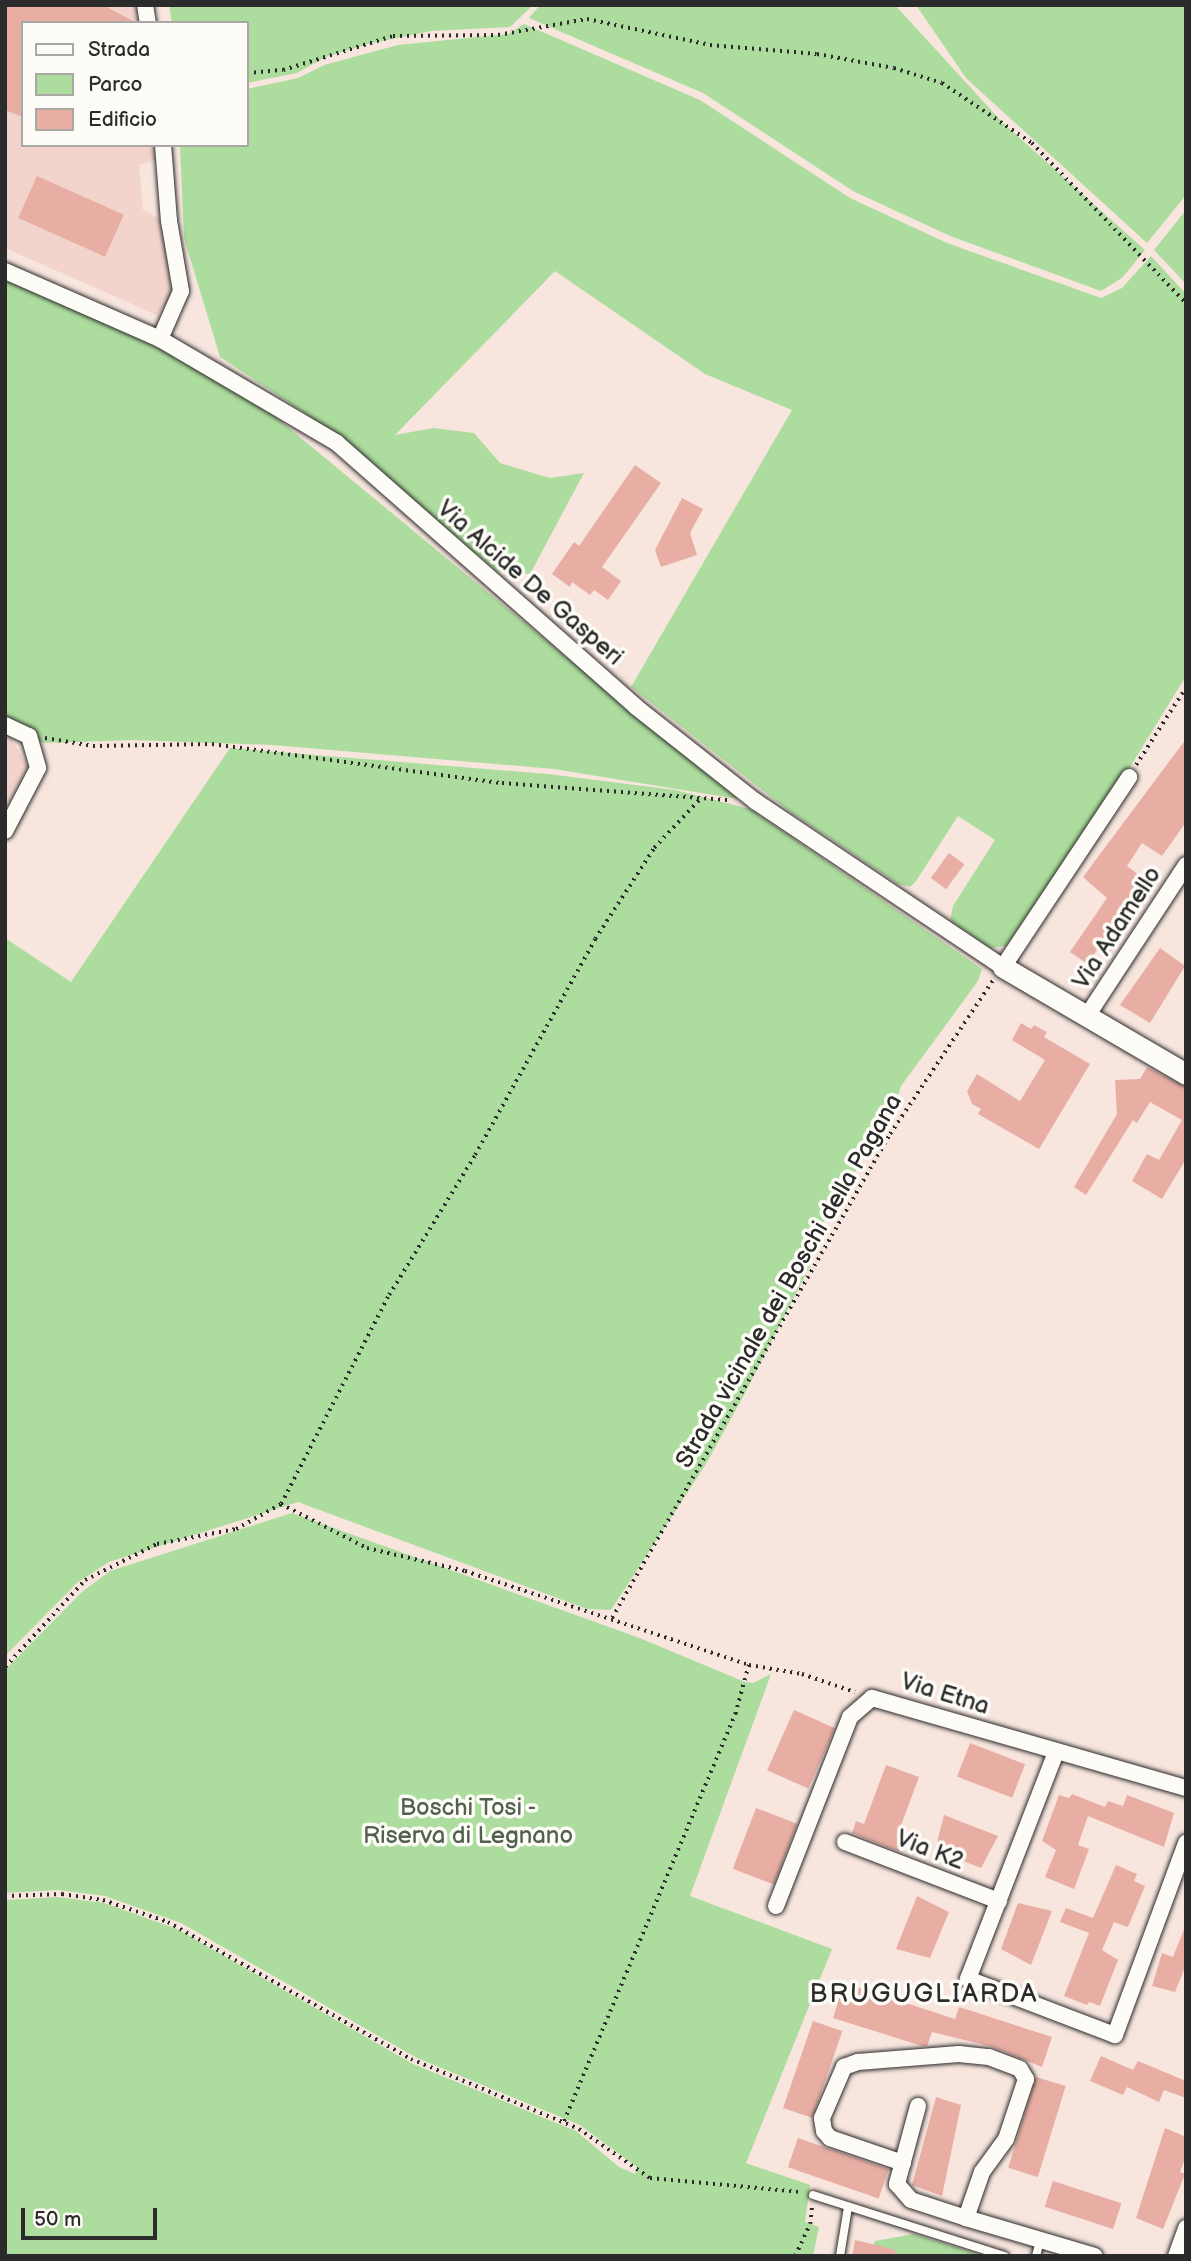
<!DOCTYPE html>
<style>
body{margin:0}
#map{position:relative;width:1191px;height:2261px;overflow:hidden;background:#f7e5de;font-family:"Balsamiq Sans",sans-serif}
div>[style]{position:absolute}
.built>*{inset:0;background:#f2d4cd}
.green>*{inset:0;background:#addd9e}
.building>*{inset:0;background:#e8aea4;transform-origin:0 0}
.path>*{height:3.5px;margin-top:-1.75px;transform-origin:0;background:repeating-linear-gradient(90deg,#2b2b2b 0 2px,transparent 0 7px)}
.roads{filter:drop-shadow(0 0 2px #2b2b2b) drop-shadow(0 0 2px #2b2b2b)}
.service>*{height:8px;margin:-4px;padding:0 4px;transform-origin:4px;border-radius:4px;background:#fdfcf7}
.minor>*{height:16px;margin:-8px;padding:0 8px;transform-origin:8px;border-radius:8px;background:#fdfcf7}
.tertiary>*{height:21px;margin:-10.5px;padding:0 10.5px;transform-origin:10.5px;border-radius:10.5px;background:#fdfcf7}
span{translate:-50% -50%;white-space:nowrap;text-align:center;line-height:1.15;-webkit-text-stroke:7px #fdfcf7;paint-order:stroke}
.street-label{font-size:24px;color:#2b2b2b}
.park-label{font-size:24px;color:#52604e}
.neighbourhood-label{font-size:26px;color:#2b2b2b;letter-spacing:2px}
.frame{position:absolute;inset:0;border:7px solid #2b2b2b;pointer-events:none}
.legend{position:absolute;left:21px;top:21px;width:228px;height:126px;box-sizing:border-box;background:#fdfcf7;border:2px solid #a9a8a5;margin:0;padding:9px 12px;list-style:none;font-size:21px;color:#2b2b2b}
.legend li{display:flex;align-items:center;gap:14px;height:35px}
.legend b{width:35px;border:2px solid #a9a8a5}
.scale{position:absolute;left:21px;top:2208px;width:136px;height:32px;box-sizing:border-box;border:4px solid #2b2b2b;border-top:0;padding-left:9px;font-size:21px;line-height:24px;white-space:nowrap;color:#2b2b2b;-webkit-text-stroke:5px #fdfcf7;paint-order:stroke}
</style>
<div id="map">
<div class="built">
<div style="clip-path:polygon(5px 5px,142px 5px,145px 23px,23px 23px,23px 145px,155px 145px,155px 160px,139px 165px,143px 210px,160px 219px,174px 292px,157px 315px,5px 248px)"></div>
<div style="clip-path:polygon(5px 738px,11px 738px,28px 766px,5px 808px)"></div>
</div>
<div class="green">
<div style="clip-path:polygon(169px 5px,533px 5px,510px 27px,431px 31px,368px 44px,326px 57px,297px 73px,247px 83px,247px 23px,172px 23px)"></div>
<div style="clip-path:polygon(540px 5px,895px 5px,1003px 123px,1145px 250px,1122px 278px,1101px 291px,950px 236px,853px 191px,703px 93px,529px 18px)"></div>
<div style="clip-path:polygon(916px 5px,1186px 5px,1186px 195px,1147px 243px,966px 78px)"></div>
<div style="clip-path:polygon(524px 24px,700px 100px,850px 198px,947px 243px,1101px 298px,1122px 288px,1151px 256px,1186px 294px,1186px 676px,1127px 772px,1006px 946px,990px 948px,950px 920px,953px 906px,995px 840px,958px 816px,916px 881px,910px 887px,898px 884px,789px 811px,631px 687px,792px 410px,705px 374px,555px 271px,395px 435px,433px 428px,474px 433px,500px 463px,550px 478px,584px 473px,530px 574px,498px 572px,315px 420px,220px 357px,184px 238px,180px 145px,247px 145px,247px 89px,298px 78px,324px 65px,398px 45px,508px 34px)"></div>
<div style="clip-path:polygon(1186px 210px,1186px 284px,1154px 250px)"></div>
<div style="clip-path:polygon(5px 279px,139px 337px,249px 395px,738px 799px,554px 769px,272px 745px,132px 740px,44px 743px,5px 736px)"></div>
<div style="clip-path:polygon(230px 748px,548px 774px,675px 790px,750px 809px,982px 969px,978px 981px,901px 1086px,890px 1122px,827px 1212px,811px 1264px,743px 1397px,706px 1464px,611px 1610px,587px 1609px,298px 1502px,109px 1562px,78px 1582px,5px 1656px,5px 938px,71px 982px)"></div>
<div style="clip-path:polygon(292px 1513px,637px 1637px,745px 1682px,753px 1683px,771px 1674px,690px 1896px,832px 1949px,746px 2163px,810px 2185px,805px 2222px,819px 2227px,813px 2256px,5px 2256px,5px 1900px,58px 1897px,104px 1903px,177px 1929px,413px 2064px,576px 2131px,619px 2167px,635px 2174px,637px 2167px,580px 2125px,417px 2058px,181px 1923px,105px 1896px,58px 1890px,5px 1893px,5px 1670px,82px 1592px,110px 1571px)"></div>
<div style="clip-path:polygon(914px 2234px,983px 2256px,868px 2256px,875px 2241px)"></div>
</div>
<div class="building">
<div style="clip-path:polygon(5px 5px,103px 5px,137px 23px,23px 23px,23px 117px,5px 110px)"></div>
<div style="left:37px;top:176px;width:95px;height:46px;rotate:24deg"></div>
<div style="clip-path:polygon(635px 465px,661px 483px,602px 567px,621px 581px,608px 600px,594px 590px,590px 595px,572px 582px,570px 587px,552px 574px,574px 542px,579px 546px)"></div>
<div style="clip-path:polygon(682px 498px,703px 509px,690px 533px,697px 555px,661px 567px,655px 550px)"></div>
<div style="clip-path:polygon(1186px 739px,1186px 822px,1162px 856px,1142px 843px,1127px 866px,1146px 880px,1112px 928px,1122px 935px,1107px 956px,1097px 950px,1088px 964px,1070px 952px,1107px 898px,1083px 877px)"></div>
<div style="left:949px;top:853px;width:19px;height:31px;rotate:36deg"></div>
<div style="clip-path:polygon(1160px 948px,1185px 966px,1150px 1023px,1120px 1005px)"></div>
<div style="clip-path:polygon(1021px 1023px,1031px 1029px,1034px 1025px,1047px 1032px,1044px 1037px,1090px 1064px,1039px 1149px,978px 1114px,981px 1109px,972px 1104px,967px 1091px,977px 1074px,1020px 1101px,1045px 1060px,1012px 1040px)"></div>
<div style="clip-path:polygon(1147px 1067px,1186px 1087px,1186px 1159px,1162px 1199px,1132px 1181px,1147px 1154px,1159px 1160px,1182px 1120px,1150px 1102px,1137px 1123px,1133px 1120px,1086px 1195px,1074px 1187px,1117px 1114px,1115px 1080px,1140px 1079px)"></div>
<div style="left:794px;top:1710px;width:45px;height:66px;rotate:24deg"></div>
<div style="left:970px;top:1743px;width:59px;height:36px;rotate:21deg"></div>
<div style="clip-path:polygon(886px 1765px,919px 1777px,897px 1836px,904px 1839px,900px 1852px,852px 1833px,856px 1821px,864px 1824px)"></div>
<div style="clip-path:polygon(1072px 1794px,1105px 1807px,1108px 1801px,1123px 1806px,1127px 1795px,1174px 1813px,1164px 1847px,1088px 1816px,1078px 1845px,1089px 1849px,1074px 1889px,1045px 1877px,1056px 1850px,1042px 1841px,1059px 1795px,1069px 1798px)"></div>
<div style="left:756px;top:1808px;width:44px;height:65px;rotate:21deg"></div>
<div style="clip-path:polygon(944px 1815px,998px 1836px,981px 1868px,935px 1850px)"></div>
<div style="clip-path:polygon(1116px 1865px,1137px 1874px,1134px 1881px,1145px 1886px,1128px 1927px,1114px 1922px,1102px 1950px,1118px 1960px,1100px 2006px,1089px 2002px,1087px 2005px,1064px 1996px,1089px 1933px,1060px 1922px,1066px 1908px,1093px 1918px)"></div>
<div style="clip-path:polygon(917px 1896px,949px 1912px,930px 1958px,896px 1949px)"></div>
<div style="clip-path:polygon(1018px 1903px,1052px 1911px,1031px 1965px,1001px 1949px)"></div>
<div style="clip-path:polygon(1185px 1927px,1186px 1965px,1175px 1992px,1152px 1986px,1162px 1953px,1173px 1957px)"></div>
<div style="clip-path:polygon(844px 1983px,955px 2019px,959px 2007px,1052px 2037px,1042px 2067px,993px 2047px,932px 2032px,927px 2046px,922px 2046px,833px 2018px)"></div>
<div style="left:813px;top:2021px;width:31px;height:92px;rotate:19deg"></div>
<div style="clip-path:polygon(1101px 2056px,1133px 2070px,1138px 2061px,1186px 2081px,1186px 2098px,1164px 2090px,1159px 2102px,1127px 2087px,1123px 2095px,1090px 2081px)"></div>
<div style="left:1036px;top:2077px;width:31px;height:95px;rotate:17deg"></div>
<div style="clip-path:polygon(936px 2097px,961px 2105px,942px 2196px,912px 2185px)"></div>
<div style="clip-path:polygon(1165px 2128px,1186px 2137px,1186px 2156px,1180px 2172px,1185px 2174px,1163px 2229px,1136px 2218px)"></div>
<div style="left:798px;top:2138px;width:96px;height:31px;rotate:19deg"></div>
<div style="left:1053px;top:2181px;width:72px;height:27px;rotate:18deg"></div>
<div style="clip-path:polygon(855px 2240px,896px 2250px,895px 2256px,852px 2256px)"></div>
</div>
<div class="path">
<div style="left:247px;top:73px;width:36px;rotate:-5deg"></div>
<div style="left:283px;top:70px;width:115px;rotate:-17.2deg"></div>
<div style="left:393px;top:36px;width:105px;rotate:-0.5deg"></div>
<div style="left:498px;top:35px;width:90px;rotate:-10.2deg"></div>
<div style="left:587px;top:19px;width:126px;rotate:11.9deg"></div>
<div style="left:710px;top:45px;width:107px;rotate:4.8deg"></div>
<div style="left:817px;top:54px;width:78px;rotate:10.3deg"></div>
<div style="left:894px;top:68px;width:50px;rotate:17.4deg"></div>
<div style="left:942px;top:83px;width:108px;rotate:33.7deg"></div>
<div style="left:1032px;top:143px;width:222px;rotate:46.1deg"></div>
<div style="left:45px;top:738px;width:49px;rotate:9.5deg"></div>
<div style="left:93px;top:746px;width:119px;rotate:-1deg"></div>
<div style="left:212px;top:744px;width:293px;rotate:7.7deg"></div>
<div style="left:502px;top:783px;width:226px;rotate:4.3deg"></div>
<div style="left:1136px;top:765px;width:93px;rotate:-57.3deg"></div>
<div style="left:281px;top:1504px;width:97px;rotate:27.1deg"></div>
<div style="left:367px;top:1548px;width:101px;rotate:13.2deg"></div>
<div style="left:465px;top:1571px;width:299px;rotate:18.3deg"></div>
<div style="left:749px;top:1665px;width:50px;rotate:105.2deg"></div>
<div style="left:736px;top:1713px;width:445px;rotate:112.8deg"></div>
<div style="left:612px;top:1618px;width:558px;rotate:-60.13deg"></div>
<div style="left:890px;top:1134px;width:185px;rotate:-56.2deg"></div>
<div style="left:749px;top:1665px;width:54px;rotate:9.6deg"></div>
<div style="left:802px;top:1674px;width:56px;rotate:18.8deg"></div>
<div style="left:5px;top:1667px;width:118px;rotate:-47.4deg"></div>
<div style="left:85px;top:1580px;width:80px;rotate:-26.6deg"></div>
<div style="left:157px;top:1544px;width:80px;rotate:-10.8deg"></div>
<div style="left:236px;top:1529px;width:51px;rotate:-29.1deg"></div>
<div style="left:281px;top:1504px;width:235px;rotate:-62.7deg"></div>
<div style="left:389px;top:1295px;width:164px;rotate:-58.4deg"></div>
<div style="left:475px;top:1155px;width:247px;rotate:-60.9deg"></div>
<div style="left:595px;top:939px;width:108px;rotate:-57deg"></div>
<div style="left:654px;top:848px;width:67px;rotate:-46.8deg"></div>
<div style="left:5px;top:1896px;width:57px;rotate:-2deg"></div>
<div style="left:62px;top:1894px;width:41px;rotate:8.3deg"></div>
<div style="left:103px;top:1900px;width:69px;rotate:18.7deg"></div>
<div style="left:168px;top:1922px;width:279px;rotate:29.4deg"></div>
<div style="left:411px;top:2059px;width:182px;rotate:22.6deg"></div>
<div style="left:579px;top:2129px;width:86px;rotate:34.6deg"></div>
<div style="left:650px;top:2178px;width:153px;rotate:5.3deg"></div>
<div style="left:795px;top:2256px;width:35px;rotate:-65deg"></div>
<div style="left:810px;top:2224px;width:19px;rotate:-84deg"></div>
</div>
<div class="roads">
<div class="service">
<div style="left:813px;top:2195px;width:201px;rotate:17.7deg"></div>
<div style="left:840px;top:2256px;width:50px;rotate:-80.7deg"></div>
<div style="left:1036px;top:2256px;width:16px;rotate:-75deg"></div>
</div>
<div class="minor">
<div style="left:145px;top:5px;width:18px;rotate:81deg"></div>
<div style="left:5px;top:271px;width:169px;rotate:23.7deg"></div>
<div style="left:160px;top:339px;width:205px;rotate:30.4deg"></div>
<div style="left:337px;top:443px;width:399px;rotate:41.4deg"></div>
<div style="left:636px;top:707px;width:152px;rotate:38.3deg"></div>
<div style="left:755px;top:801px;width:298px;rotate:33.8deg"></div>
<div style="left:1003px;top:967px;width:228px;rotate:-56.4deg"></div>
<div style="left:160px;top:339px;width:52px;rotate:-66.4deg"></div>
<div style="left:181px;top:291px;width:71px;rotate:-99.7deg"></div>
<div style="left:169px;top:221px;width:76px;rotate:-94.5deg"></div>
<div style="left:5px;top:725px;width:26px;rotate:25deg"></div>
<div style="left:29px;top:736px;width:33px;rotate:74deg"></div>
<div style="left:38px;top:768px;width:71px;rotate:117.6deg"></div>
<div style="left:1087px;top:1016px;width:181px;rotate:-56.7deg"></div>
<div style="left:1056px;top:1752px;width:243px;rotate:111.2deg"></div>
<div style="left:968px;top:1979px;width:157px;rotate:20.9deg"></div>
<div style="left:1115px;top:2035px;width:205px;rotate:-69.7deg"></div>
<div style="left:845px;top:1842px;width:165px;rotate:21deg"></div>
<div style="left:776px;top:1906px;width:203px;rotate:-68.6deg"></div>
<div style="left:850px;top:1717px;width:29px;rotate:-41deg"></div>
<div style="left:872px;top:1698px;width:327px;rotate:16deg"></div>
<div style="left:918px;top:2106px;width:81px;rotate:105.1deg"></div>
<div style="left:897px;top:2184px;width:21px;rotate:49deg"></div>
<div style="left:911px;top:2200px;width:58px;rotate:18.1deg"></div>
<div style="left:903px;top:2163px;width:77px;rotate:-161.1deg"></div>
<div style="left:830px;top:2138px;width:9px;rotate:-131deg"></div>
<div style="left:824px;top:2131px;width:13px;rotate:-99deg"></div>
<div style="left:822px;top:2118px;width:56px;rotate:-66.7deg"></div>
<div style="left:844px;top:2067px;width:15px;rotate:-20deg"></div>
<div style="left:858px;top:2062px;width:101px;rotate:-4.5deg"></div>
<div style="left:959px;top:2054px;width:30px;rotate:6deg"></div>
<div style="left:989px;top:2057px;width:33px;rotate:21deg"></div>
<div style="left:1020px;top:2069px;width:12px;rotate:59deg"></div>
<div style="left:1026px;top:2079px;width:63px;rotate:108.4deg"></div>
<div style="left:1006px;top:2139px;width:41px;rotate:126deg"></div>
<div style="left:982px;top:2172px;width:49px;rotate:109.2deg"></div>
<div style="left:966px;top:2218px;width:134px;rotate:16.4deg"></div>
<div style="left:1176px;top:2256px;width:30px;rotate:-70deg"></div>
</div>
<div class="tertiary">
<div style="left:1003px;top:967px;width:212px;rotate:30.3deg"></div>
</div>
</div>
<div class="street-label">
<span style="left:530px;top:583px;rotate:41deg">Via Alcide De Gasperi</span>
<span style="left:1117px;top:928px;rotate:-57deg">Via Adamello</span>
<span style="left:789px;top:1281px;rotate:-60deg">Strada vicinale dei Boschi della Pagana</span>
<span style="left:945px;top:1694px;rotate:17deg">Via Etna</span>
<span style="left:930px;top:1850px;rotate:21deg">Via K2</span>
</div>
<div class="park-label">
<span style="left:468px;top:1822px">Boschi Tosi -<br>Riserva di Legnano</span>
</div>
<div class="neighbourhood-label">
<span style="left:924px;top:1995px">BRUGUGLIARDA</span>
</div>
<div class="frame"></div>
<ul class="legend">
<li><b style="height:9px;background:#fdfcf7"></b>Strada</li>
<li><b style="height:19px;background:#addd9e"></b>Parco</li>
<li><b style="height:19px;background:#e8aea4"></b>Edificio</li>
</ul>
<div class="scale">50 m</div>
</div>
